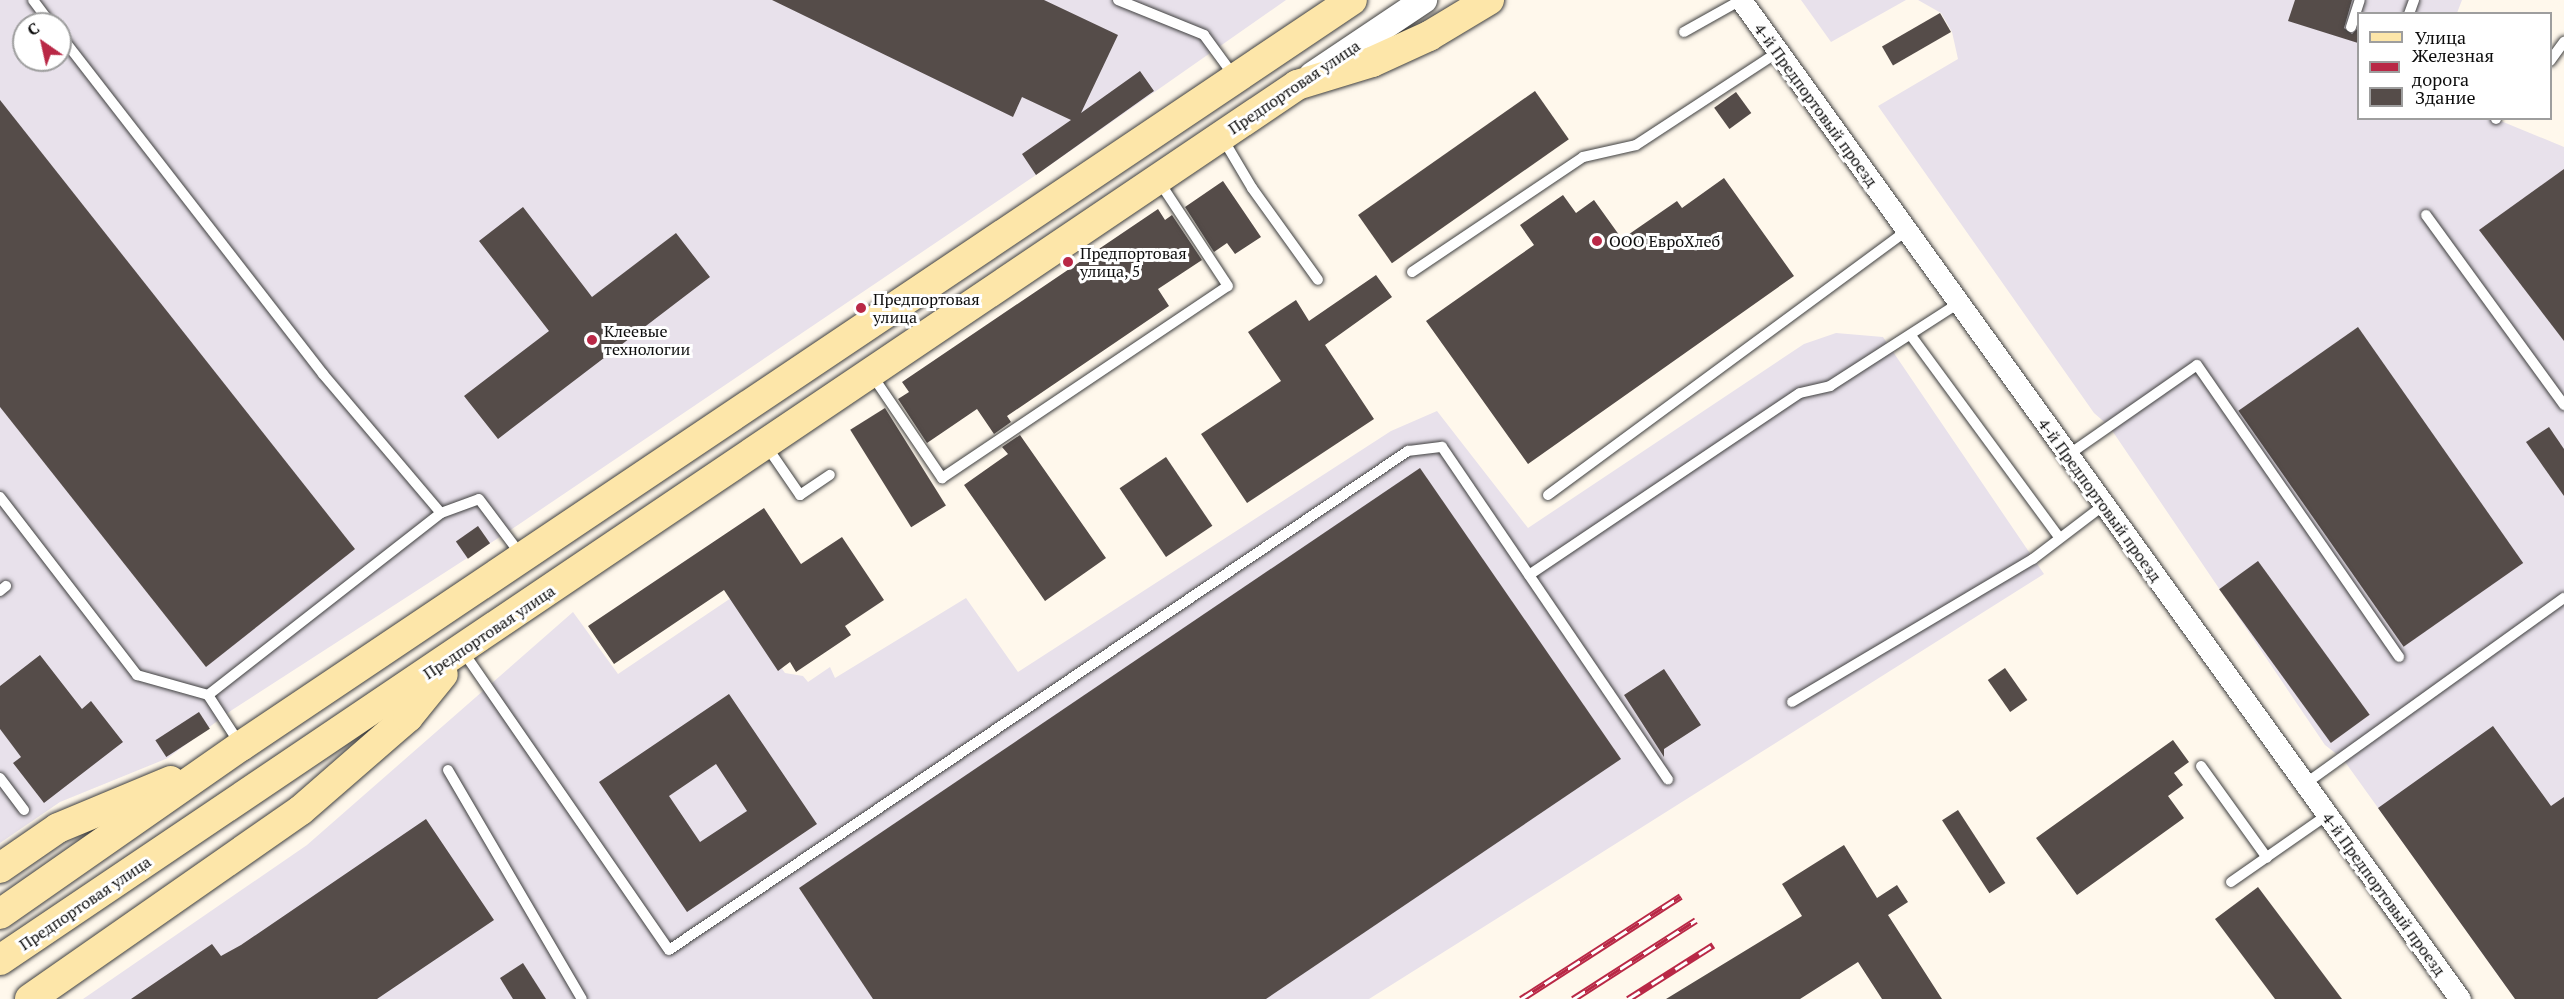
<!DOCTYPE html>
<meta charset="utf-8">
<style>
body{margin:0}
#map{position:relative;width:2564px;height:999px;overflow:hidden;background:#fff8ec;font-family:"PT Serif",serif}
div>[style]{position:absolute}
.industrial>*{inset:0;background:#e8e1eb}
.building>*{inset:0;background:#554c49;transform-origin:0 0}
.roads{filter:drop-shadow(0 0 2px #3f3f3f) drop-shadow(0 0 2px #3f3f3f)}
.service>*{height:10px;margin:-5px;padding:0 5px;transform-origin:5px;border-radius:5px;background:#fff}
.minor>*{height:21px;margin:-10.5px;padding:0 10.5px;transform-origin:10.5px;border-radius:10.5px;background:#fff}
.tertiary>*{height:26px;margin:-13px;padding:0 13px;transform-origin:13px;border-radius:13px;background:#fff}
.secondary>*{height:30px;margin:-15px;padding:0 15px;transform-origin:15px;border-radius:15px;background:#fde6a9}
.rail>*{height:7px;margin-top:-3.5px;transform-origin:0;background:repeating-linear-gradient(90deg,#fff 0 14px,#b92846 0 28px);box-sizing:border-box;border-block:2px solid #b92846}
.dots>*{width:16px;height:16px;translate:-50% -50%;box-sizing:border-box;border:3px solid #fff;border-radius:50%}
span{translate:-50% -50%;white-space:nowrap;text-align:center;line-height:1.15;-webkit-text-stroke:6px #fff;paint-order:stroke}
.street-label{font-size:16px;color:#0c0c0c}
.poi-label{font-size:16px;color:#0c0c0c}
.left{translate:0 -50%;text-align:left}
.legend{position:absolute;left:2357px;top:12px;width:195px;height:108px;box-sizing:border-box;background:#fff;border:2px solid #9e9e9e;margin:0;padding:8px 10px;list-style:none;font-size:18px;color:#0c0c0c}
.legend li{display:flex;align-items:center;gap:12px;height:30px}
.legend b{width:30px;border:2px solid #9e9e9e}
.north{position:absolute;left:12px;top:12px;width:60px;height:60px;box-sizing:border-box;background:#fff;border:2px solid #9e9e9e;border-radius:50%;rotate:326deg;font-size:16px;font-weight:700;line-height:24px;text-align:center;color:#0c0c0c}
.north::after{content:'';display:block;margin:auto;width:21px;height:27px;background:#b92846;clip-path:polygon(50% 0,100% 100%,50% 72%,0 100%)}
</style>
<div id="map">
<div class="industrial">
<div style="clip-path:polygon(evenodd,0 0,1286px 0,1036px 175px,506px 533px,232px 710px,168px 758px,60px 802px,0 843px,0 0,24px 24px,60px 24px,60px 60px,24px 60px,24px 24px)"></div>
<div style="clip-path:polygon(1801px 0,1906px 0,1831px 42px)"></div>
<div style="clip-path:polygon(1918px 0,2462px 0,2457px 13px,2358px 14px,2358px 118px,2496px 119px,2564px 147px,2564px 999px,2515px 999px,2343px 759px,2325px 745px,2109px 426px,2094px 413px,1878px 106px,1958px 59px,1952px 32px,1941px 13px)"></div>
<div style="clip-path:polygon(1836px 333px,1883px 337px,2044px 574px,1369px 999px,83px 999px,307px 845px,573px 612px,618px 674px,731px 598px,785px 673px,803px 676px,808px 682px,830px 667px,835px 678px,966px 598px,1018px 672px,1391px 431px,1437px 411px,1528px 528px,1804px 344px)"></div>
</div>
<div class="building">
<div style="clip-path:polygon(772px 0,1044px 0,1118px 35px,1081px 113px,1140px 71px,1154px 91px,1036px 175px,1022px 154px,1071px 120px,1022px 97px,1013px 117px)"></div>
<div style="clip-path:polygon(2295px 0,2352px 0,2344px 28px,2352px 34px,2358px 28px,2358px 43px,2288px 21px)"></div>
<div style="left:1940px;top:13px;width:22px;height:67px;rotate:60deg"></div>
<div style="left:1535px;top:91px;width:59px;height:216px;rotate:55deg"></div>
<div style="left:1736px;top:92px;width:26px;height:27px;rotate:54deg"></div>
<div style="clip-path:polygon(0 100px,355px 549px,206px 667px,0 407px)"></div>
<div style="clip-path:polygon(2564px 169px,2564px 341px,2479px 230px)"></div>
<div style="clip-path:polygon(1724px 178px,1794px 276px,1528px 464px,1426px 321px,1534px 245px,1520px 225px,1563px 195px,1576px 213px,1594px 200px,1622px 239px,1677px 201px,1682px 208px)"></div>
<div style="clip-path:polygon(1223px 181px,1261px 237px,1235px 254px,1227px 243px,1214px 252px,1185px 207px)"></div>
<div style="clip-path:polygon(523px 207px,592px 297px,676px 233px,710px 277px,498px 439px,464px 396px,549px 331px,479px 241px)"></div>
<div style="clip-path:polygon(1158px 209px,1165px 220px,1172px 215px,1202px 260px,1158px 289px,1169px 306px,1007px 416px,1011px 422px,994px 434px,977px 409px,927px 443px,898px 399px,909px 392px,902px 382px)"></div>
<div style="clip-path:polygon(1376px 275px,1392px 297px,1325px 345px,1374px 419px,1247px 503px,1201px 434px,1281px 381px,1248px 332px,1296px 300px,1309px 321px)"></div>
<div style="left:2358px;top:327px;width:288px;height:146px;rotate:55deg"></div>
<div style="left:885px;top:408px;width:115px;height:41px;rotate:58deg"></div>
<div style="clip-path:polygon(2549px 427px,2564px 449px,2564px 496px,2526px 442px)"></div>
<div style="clip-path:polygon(1020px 435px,1106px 558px,1045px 601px,964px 485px,1008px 454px,1002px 447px)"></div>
<div style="left:1166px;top:457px;width:83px;height:56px;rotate:56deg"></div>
<div style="clip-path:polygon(1420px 468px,1621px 759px,1266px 999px,873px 999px,799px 888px)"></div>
<div style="clip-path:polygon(764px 508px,801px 564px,842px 537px,884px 600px,845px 626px,851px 635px,796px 672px,790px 662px,778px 671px,724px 590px,614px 664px,588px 626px)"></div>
<div style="left:478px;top:526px;width:21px;height:27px;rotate:55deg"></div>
<div style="left:2258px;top:561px;width:190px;height:48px;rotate:54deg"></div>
<div style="clip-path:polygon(40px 655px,82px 709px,91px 701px,123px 742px,44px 803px,13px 763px,21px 757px,0 729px,0 686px)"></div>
<div style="left:2005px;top:668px;width:39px;height:21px;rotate:55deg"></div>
<div style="clip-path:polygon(1664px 669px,1701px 725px,1664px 749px,1664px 757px,1624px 695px)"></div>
<div style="clip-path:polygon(evenodd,729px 694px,817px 824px,687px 912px,599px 782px,729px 694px,716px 764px,747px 811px,700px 842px,669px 796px,716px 764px)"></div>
<div style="left:199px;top:712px;width:20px;height:52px;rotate:57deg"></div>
<div style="clip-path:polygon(2493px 726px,2551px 806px,2564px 797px,2564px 999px,2515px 999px,2378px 808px)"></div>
<div style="clip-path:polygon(2173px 740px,2189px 762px,2174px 773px,2183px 785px,2168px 796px,2184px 818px,2077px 895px,2036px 838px)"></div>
<div style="left:1958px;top:810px;width:87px;height:19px;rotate:57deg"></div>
<div style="clip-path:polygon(426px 819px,494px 920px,377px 999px,131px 999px,212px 944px,221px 956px,241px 945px)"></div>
<div style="clip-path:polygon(1844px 845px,1877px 898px,1897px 885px,1908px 902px,1888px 915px,1942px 999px,1882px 999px,1858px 962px,1800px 999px,1666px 999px,1802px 916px,1782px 884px)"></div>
<div style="clip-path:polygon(2258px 887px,2342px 999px,2275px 999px,2215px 919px)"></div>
<div style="clip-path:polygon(523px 963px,546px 999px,513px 999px,500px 978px)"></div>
</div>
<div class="roads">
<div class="service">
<div style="left:33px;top:0;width:30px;rotate:53deg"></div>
<div style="left:1118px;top:0;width:93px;rotate:22.1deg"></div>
<div style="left:1204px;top:35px;width:51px;rotate:53.8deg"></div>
<div style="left:2409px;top:14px;width:15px;rotate:-70deg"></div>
<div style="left:2351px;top:27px;width:28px;rotate:-72deg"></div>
<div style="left:1684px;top:32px;width:65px;rotate:-29.3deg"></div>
<div style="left:60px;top:35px;width:429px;rotate:52.2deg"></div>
<div style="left:323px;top:374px;width:182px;rotate:49.7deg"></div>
<div style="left:441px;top:513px;width:296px;rotate:142deg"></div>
<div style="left:2550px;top:61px;width:24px;rotate:-54deg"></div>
<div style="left:2496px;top:119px;width:1px;rotate:-90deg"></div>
<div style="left:1223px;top:139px;width:57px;rotate:59.4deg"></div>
<div style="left:1252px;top:188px;width:113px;rotate:54.3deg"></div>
<div style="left:2426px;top:215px;width:235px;rotate:54deg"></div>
<div style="left:1412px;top:272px;width:206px;rotate:-33.9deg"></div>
<div style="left:1583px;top:157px;width:54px;rotate:-12.8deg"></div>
<div style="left:1636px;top:145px;width:170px;rotate:-33.2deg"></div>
<div style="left:1912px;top:337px;width:248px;rotate:53.7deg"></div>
<div style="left:872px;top:375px;width:125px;rotate:55.8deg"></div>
<div style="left:942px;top:478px;width:344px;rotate:-33.9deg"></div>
<div style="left:1228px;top:286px;width:127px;rotate:-123.4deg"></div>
<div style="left:765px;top:444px;width:62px;rotate:55.5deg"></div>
<div style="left:800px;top:495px;width:36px;rotate:-34deg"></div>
<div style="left:2068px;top:455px;width:157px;rotate:-34.9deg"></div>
<div style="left:2197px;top:365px;width:355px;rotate:55.3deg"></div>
<div style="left:1548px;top:495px;width:445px;rotate:-36.4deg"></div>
<div style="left:0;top:497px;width:225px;rotate:52.4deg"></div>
<div style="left:137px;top:675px;width:74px;rotate:15.7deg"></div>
<div style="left:208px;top:695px;width:59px;rotate:56.9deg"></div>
<div style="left:441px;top:513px;width:40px;rotate:-20.2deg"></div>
<div style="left:479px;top:499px;width:70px;rotate:53.1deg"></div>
<div style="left:1529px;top:575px;width:326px;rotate:-33.9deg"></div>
<div style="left:1800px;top:393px;width:31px;rotate:-13deg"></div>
<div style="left:1830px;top:386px;width:153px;rotate:-32.8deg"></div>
<div style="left:0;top:591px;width:8px;rotate:-40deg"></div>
<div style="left:462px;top:650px;width:364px;rotate:55.4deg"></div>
<div style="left:669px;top:950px;width:892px;rotate:-34.03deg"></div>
<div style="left:1408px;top:451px;width:34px;rotate:-7deg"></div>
<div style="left:1442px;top:447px;width:402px;rotate:55.8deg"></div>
<div style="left:1792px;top:702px;width:280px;rotate:-30.7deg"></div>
<div style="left:2033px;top:559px;width:89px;rotate:-37.3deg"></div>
<div style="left:2201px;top:766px;width:113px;rotate:54.3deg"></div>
<div style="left:448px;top:770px;width:265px;rotate:59.7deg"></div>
<div style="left:0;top:778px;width:40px;rotate:53deg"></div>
<div style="left:2305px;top:784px;width:319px;rotate:-35.7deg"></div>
<div style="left:2231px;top:882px;width:117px;rotate:-34.9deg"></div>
</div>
<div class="minor">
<div style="left:1741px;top:0;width:1231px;rotate:54.26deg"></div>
</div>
<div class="tertiary">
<div style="left:1312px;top:75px;width:135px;rotate:-33.8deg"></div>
</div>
<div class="secondary">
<div style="left:0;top:868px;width:70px;rotate:-34.6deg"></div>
<div style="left:58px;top:828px;width:122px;rotate:-22.6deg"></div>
<div style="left:0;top:914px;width:294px;rotate:-34.9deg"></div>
<div style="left:241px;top:746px;width:1338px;rotate:-33.88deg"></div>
<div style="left:0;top:960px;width:1565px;rotate:-34deg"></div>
<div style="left:1297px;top:85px;width:78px;rotate:-17deg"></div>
<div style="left:1372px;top:62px;width:63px;rotate:-24.5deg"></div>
<div style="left:1429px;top:36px;width:70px;rotate:-31deg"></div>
<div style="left:30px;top:999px;width:330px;rotate:-34.9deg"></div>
<div style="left:301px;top:810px;width:142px;rotate:-41deg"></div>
<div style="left:408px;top:717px;width:55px;rotate:-50.9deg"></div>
</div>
</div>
<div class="rail">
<div style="left:1521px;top:999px;width:190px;rotate:-32.8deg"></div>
<div style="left:1573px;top:999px;width:146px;rotate:-32.7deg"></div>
<div style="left:1628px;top:999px;width:101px;rotate:-32.4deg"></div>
</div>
<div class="dots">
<div style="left:1597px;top:241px;background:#b92846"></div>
<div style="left:1068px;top:262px;background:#b92846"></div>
<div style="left:861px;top:308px;background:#b92846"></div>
<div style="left:592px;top:340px;background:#b92846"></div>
</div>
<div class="street-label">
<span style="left:1294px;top:87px;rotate:-34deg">Предпортовая улица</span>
<span style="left:1816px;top:105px;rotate:54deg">4-й Предпортовый проезд</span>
<span style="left:2100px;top:500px;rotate:54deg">4-й Предпортовый проезд</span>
<span style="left:489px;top:632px;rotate:-34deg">Предпортовая улица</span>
<span style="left:2384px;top:894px;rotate:54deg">4-й Предпортовый проезд</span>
<span style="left:85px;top:903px;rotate:-34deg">Предпортовая улица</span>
</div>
<div class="poi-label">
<span class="left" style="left:1609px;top:241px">ООО ЕвроХлеб</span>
<span class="left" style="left:1080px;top:262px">Предпортовая<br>улица, 5</span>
<span class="left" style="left:873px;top:308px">Предпортовая<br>улица</span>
<span class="left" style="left:604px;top:340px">Клеевые<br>технологии</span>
</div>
<ul class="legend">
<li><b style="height:8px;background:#fde6a9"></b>Улица</li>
<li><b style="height:8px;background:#b92846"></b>Железная дорога</li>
<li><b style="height:16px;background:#554c49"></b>Здание</li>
</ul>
<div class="north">С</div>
</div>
